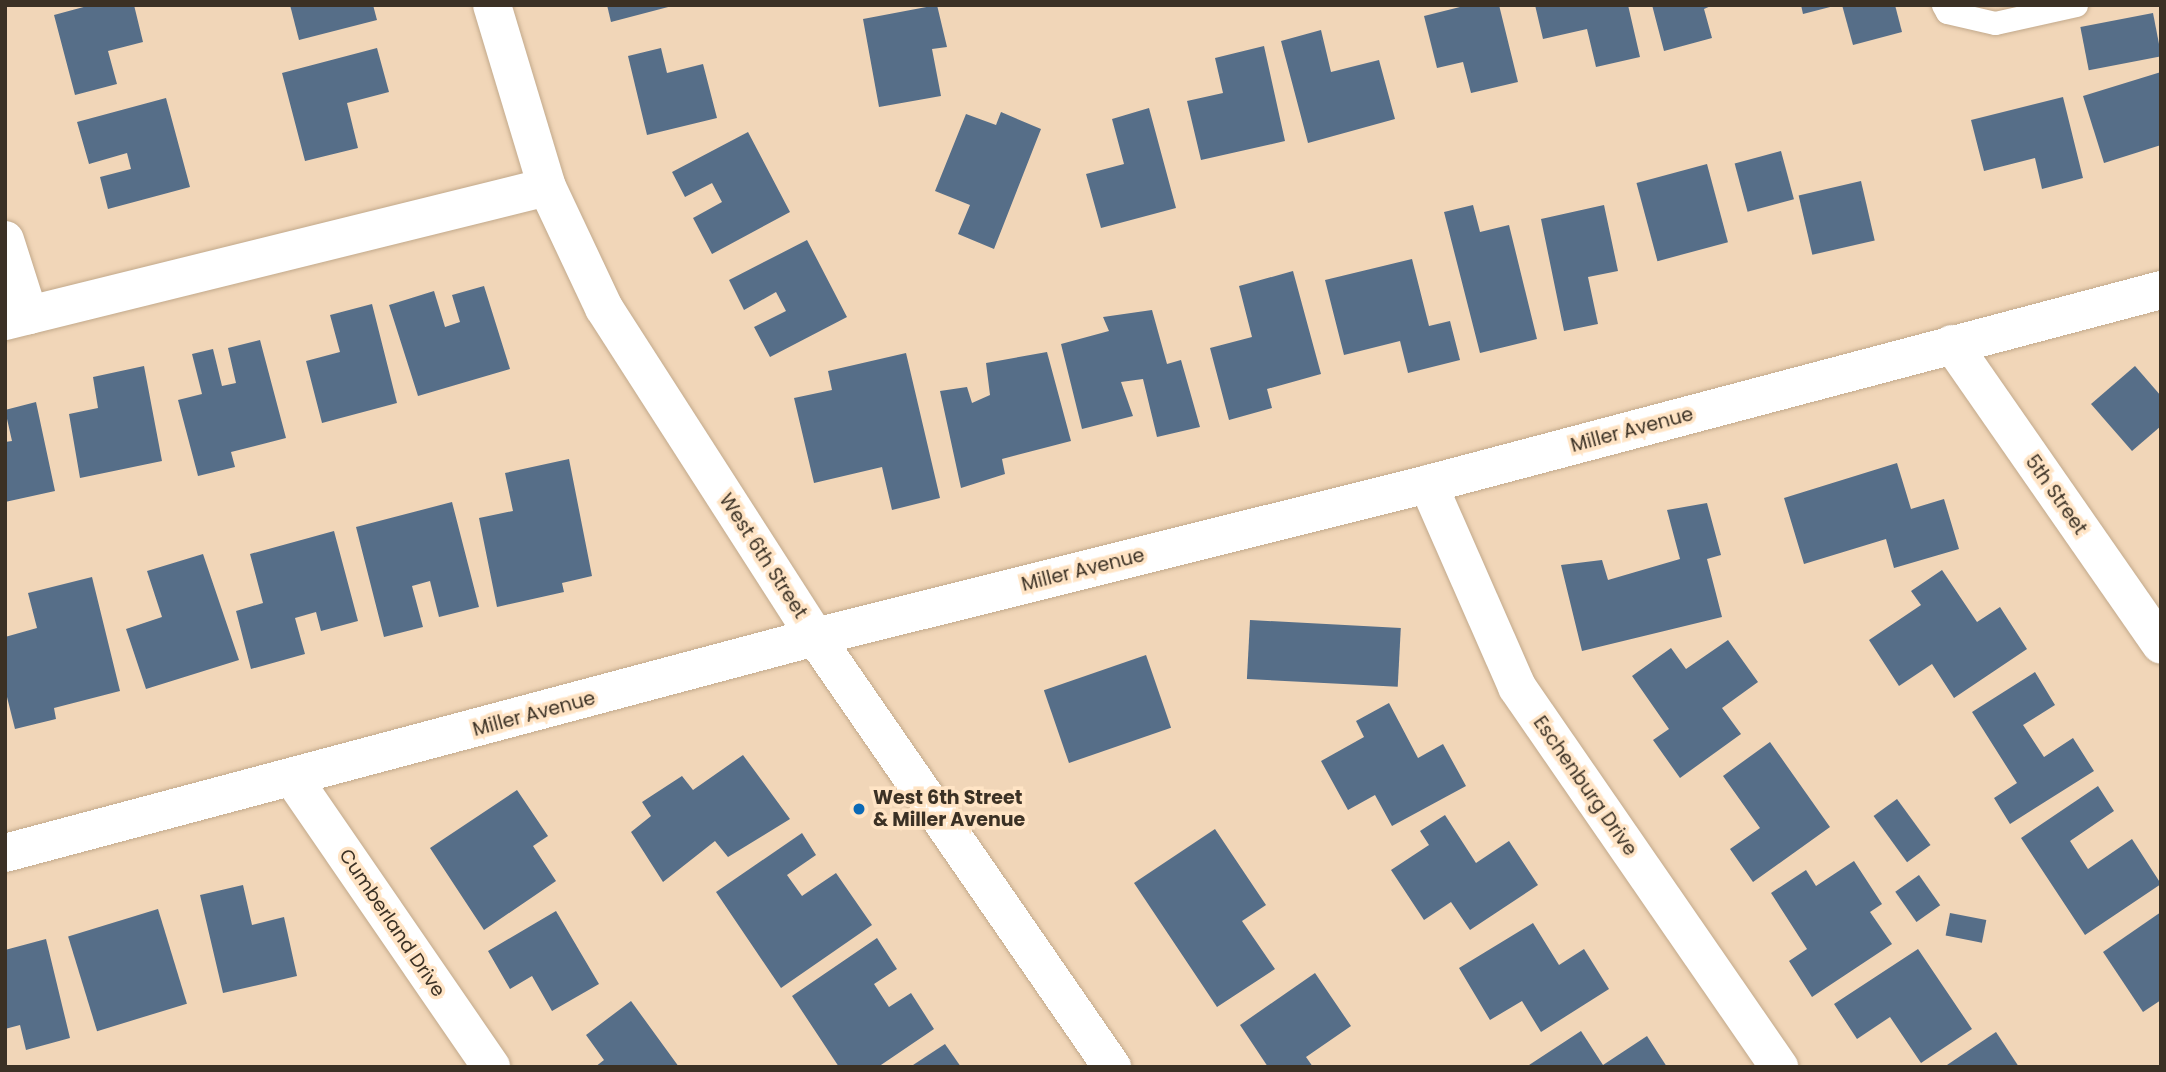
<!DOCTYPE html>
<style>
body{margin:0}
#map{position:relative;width:2166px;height:1072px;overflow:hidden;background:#f1d6b8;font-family:Poppins,sans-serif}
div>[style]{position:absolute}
.building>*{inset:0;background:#566e88;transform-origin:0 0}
.roads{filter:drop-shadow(0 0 2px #c2a98b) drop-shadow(0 0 2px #c2a98b)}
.service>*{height:23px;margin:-11.5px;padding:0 11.5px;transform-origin:11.5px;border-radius:11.5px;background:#fff}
.minor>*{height:38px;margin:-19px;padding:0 19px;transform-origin:19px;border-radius:19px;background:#fff}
.tertiary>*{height:38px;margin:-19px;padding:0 19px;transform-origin:19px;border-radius:19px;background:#fff}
.dots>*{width:19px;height:19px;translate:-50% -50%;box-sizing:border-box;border:4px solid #ffe4c5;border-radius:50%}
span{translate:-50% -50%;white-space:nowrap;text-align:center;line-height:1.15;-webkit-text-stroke:7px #ffe4c5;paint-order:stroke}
.street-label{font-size:19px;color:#3b3125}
.poi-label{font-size:19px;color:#3b3125;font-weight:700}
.left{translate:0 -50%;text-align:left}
.frame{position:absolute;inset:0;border:7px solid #3b3125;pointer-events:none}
</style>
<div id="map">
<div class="building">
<div style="clip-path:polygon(91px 5px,134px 5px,143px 42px,108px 51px,117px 84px,75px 95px,54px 15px)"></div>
<div style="clip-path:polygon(290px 5px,373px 5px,377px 20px,299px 40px)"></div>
<div style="clip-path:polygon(607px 5px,671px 5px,672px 6px,611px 22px)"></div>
<div style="clip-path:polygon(937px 5px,947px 47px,932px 49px,941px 96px,879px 107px,863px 19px)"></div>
<div style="clip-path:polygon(1468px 5px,1499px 5px,1518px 82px,1471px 93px,1463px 62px,1437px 68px,1424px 16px)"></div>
<div style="clip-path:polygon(1535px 5px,1628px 5px,1640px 57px,1596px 67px,1587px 29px,1543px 39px)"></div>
<div style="clip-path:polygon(1652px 5px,1713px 5px,1704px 9px,1712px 38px,1664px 51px)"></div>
<div style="clip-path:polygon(1801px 5px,1834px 5px,1834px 6px,1803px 14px)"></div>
<div style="clip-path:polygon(1842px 5px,1895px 5px,1902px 32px,1853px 45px)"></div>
<div style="left:2153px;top:13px;width:44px;height:74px;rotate:79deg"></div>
<div style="clip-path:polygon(1321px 30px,1331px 72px,1379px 60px,1395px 119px,1308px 143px,1281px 41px)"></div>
<div style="clip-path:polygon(1264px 46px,1285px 141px,1201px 160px,1187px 101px,1223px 93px,1215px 58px)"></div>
<div style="clip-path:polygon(377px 48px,389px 92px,347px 103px,358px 148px,305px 161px,282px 73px)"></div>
<div style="clip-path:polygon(661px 48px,667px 73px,703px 64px,717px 118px,647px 135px,628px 56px)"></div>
<div style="clip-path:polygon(2161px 72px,2161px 145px,2104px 163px,2083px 96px)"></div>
<div style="clip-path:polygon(2063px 97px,2083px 178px,2042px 189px,2035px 158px,1984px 171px,1971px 120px)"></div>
<div style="clip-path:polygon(166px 98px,190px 187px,108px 209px,100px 177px,131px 169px,127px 153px,89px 164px,77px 122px)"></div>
<div style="clip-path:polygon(1149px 108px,1176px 208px,1101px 228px,1086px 174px,1124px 164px,1112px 119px)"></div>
<div style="clip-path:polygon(1001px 112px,1041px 129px,994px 249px,958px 234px,970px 205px,935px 191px,966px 114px,996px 125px)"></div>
<div style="clip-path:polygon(748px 132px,790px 212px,712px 254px,693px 218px,722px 202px,712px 183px,685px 197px,672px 172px)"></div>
<div style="left:1781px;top:151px;width:50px;height:48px;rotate:75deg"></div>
<div style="left:1707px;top:164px;width:81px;height:73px;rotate:75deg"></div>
<div style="left:1861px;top:181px;width:61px;height:64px;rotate:77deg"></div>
<div style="clip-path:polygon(1473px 205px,1480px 232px,1509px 225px,1537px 339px,1480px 353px,1444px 212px)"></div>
<div style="clip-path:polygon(1604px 205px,1618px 271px,1588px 277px,1598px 324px,1564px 331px,1541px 219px)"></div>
<div style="clip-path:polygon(807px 240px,847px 317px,770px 357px,754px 327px,786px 311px,776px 292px,744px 310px,729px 280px)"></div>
<div style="clip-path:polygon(1412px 259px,1429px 326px,1450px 321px,1460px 360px,1408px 373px,1400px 341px,1344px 355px,1325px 280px)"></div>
<div style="clip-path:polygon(1293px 271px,1321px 374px,1267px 389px,1272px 408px,1229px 420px,1210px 348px,1252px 337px,1239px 286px)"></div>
<div style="clip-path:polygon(484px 286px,510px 369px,418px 396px,389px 305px,434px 291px,445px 327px,460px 322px,452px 295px)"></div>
<div style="clip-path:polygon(372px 304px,397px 403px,322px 423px,306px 361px,340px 352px,330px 315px)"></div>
<div style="clip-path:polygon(1152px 310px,1167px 364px,1181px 360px,1200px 427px,1157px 437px,1143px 379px,1121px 382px,1133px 416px,1082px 429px,1061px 344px,1109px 331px,1103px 317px)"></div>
<div style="clip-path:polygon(260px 340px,286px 438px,231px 452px,235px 467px,198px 476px,178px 400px,202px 394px,192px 354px,213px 349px,222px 386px,236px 383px,228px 348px)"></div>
<div style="clip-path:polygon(1047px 352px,1071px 441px,1002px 459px,1005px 474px,961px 488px,940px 391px,967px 387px,972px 403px,990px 395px,986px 363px)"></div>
<div style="clip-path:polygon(906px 353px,940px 498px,892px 510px,882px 467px,814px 483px,794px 398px,832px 390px,828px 371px)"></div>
<div style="clip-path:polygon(144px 366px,162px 461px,80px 478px,69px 414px,98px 408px,93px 377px)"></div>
<div style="clip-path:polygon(2135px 366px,2161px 396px,2161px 426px,2132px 451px,2091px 404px)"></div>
<div style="clip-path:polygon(36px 402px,55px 491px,5px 502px,5px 442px,12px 441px,5px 410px)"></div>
<div style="clip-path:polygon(569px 459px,592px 576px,562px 583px,564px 592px,497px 607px,479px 518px,513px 511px,505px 473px)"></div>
<div style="clip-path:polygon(1897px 463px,1911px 509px,1944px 499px,1959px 549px,1894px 568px,1886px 539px,1804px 564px,1784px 498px)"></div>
<div style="clip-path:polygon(452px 502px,479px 607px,439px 617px,430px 581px,412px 586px,423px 627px,384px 637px,356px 527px)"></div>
<div style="clip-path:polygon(1707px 503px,1721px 555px,1707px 559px,1722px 617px,1582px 651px,1561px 565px,1602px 560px,1608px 580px,1680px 559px,1667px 510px)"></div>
<div style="clip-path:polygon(334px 531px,358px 621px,321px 631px,316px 612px,295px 618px,305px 654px,251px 669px,236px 611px,263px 603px,250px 554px)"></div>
<div style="clip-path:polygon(203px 554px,239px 660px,146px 689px,126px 629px,162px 617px,147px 571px)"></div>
<div style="clip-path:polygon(1942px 570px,1977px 622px,2000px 607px,2027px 649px,1954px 698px,1932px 664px,1899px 686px,1869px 640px,1921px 605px,1911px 591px)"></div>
<div style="clip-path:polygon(92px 577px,120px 691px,54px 708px,56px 719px,15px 729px,5px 689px,5px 637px,37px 628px,28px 593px)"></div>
<div style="left:1250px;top:620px;width:151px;height:59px;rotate:3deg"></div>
<div style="clip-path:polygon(1728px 640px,1758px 682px,1722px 708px,1741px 734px,1680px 778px,1653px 740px,1669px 729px,1632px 676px,1671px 648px,1686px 669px)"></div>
<div style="left:1146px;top:655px;width:77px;height:108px;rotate:71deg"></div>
<div style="clip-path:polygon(2035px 672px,2055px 705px,2023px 725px,2044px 757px,2073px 738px,2094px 771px,2010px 824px,1994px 798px,2017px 783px,1972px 712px)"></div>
<div style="clip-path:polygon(1389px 703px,1418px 758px,1443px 744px,1466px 786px,1392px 826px,1375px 795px,1348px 810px,1321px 761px,1364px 737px,1356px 721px)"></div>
<div style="clip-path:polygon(1770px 742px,1830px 827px,1753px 882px,1730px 849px,1760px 828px,1723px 776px)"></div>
<div style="clip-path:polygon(743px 755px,790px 819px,728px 857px,715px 841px,663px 882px,631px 832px,651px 816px,642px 802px,682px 776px,693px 790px)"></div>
<div style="clip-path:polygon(2098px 786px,2114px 811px,2070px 841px,2088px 869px,2132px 839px,2161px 884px,2085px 935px,2021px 838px)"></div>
<div style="clip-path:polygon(517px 790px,548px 836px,533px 846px,556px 881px,484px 930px,430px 848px)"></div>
<div style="left:1897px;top:799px;width:57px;height:29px;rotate:54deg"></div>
<div style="clip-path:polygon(1445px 815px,1476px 863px,1509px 841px,1538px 885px,1470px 930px,1451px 902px,1424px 920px,1391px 870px,1429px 845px,1420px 831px)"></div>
<div style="clip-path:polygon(1215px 829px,1266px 905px,1242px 921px,1275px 969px,1217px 1007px,1134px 883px)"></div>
<div style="clip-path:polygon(802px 833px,816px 855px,787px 875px,802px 896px,836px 873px,872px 925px,781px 988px,716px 892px)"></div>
<div style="clip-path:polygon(1854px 861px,1882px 904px,1870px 912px,1892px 944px,1812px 997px,1789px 961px,1807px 949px,1771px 893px,1806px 870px,1816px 886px)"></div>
<div style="left:1919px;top:875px;width:37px;height:29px;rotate:55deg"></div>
<div style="clip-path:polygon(243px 885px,252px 925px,284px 917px,297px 976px,223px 993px,200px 895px)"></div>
<div style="left:158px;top:909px;width:99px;height:94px;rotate:73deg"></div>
<div style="clip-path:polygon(556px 911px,599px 984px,552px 1011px,532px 976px,510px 989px,488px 951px)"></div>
<div style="clip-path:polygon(2161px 912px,2161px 1000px,2143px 1012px,2103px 952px)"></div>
<div style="left:1950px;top:913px;width:37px;height:23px;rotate:11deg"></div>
<div style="clip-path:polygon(1533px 923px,1559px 965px,1584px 949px,1609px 989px,1541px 1032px,1522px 1001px,1490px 1020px,1459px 968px)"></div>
<div style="clip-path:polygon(877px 938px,897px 969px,874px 984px,889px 1007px,911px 993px,934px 1029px,878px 1067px,839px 1067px,792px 996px)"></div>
<div style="clip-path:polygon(46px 939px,70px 1038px,26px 1050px,20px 1025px,5px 1029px,5px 950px)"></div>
<div style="clip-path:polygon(1918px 949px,1972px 1029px,1921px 1063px,1890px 1017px,1857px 1039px,1834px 1004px)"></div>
<div style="clip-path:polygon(1315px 973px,1351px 1026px,1306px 1057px,1313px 1067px,1268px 1067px,1240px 1025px)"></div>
<div style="clip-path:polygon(631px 1001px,679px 1067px,595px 1067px,604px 1060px,586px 1035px)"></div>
<div style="clip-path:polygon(1581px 1031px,1603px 1065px,1647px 1036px,1667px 1067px,1526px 1067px)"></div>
<div style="clip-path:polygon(1996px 1032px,2019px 1067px,1944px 1067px)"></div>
<div style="clip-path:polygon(945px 1044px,961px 1067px,910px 1067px)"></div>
</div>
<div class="roads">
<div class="service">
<div style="left:1943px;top:5px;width:8px;rotate:60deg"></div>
<div style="left:1947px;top:12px;width:49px;rotate:12.9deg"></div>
<div style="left:1995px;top:23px;width:83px;rotate:-12.5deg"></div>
</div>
<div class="minor">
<div style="left:5px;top:240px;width:79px;rotate:72.3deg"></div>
<div style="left:5px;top:321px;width:558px;rotate:-13.89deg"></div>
<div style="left:1952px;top:344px;width:366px;rotate:55.2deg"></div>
<div style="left:1428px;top:484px;width:222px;rotate:66.3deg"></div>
<div style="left:1517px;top:687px;width:462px;rotate:55.4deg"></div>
<div style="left:294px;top:780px;width:348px;rotate:55.5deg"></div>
</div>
<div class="tertiary">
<div style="left:492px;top:5px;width:190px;rotate:73.2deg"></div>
<div style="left:547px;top:187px;width:134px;rotate:64.8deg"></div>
<div style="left:604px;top:308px;width:391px;rotate:57.3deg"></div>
<div style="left:815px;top:637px;width:523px;rotate:55.37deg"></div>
<div style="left:5px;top:853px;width:838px;rotate:-14.93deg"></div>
<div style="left:815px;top:637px;width:632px;rotate:-14.01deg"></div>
<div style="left:1428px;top:484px;width:758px;rotate:-14.82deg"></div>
</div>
</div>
<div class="dots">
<div style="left:859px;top:809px;background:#0b69b6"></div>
</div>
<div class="street-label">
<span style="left:1632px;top:430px;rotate:-15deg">Miller Avenue</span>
<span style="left:2056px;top:495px;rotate:55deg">5th Street</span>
<span style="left:763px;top:556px;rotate:57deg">West 6th Street</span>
<span style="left:1083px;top:570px;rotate:-14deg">Miller Avenue</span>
<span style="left:534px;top:714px;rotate:-15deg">Miller Avenue</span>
<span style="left:1585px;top:786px;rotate:55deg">Eschenburg Drive</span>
<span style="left:392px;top:923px;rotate:56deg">Cumberland Drive</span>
</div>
<div class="poi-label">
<span class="left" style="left:873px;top:809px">West 6th Street<br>&amp; Miller Avenue</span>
</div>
<div class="frame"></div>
</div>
